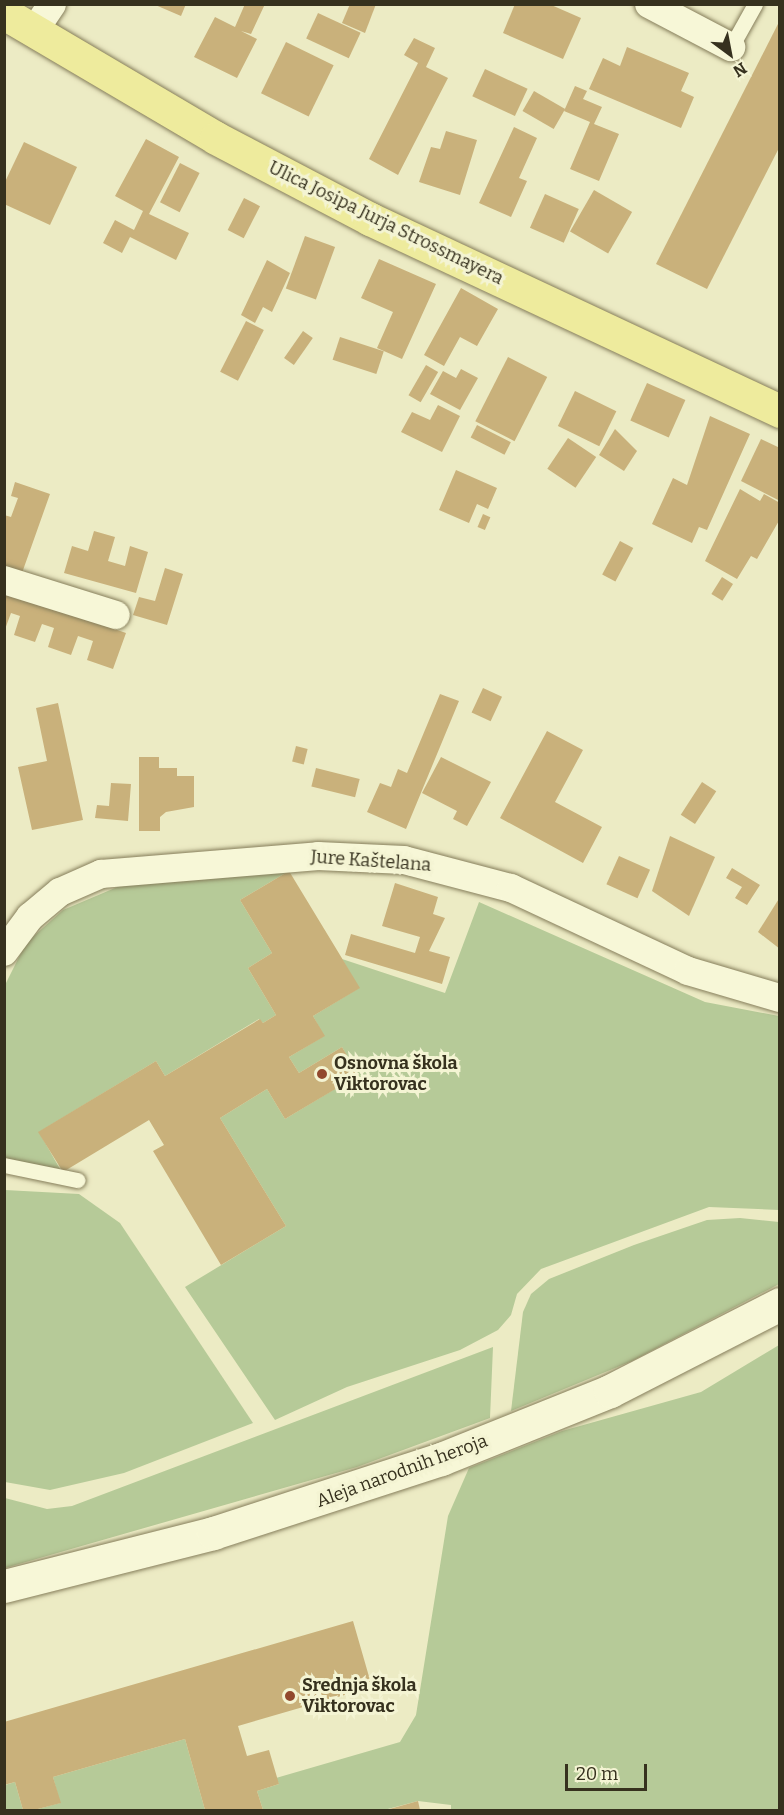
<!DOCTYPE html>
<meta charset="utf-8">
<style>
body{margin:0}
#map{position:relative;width:784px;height:1815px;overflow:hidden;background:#ecebc4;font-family:Bitter,serif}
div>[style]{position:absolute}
.green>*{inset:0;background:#b6ca98}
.building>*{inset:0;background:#c9b17b;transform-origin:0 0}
.roads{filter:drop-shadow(0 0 2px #867e5b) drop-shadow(0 0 2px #867e5b)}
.lane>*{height:15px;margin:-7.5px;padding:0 7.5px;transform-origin:7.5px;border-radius:7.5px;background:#f7f7d7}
.street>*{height:28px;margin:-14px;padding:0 14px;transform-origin:14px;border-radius:14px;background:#f7f7d7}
.secondary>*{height:33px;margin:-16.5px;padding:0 16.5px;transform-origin:16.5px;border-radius:16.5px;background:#f7f7d7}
.primary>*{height:33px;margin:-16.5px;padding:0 16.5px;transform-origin:16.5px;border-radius:16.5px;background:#eeeb9d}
.dots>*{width:16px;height:16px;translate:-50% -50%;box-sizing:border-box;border:3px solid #f4f4d3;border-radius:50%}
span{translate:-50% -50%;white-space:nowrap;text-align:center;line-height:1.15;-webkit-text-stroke:6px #f4f4d3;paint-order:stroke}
.street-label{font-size:18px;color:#36311e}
.poi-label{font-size:18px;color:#36311e;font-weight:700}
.left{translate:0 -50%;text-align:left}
.frame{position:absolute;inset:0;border:6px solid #36311e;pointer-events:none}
.north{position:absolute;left:700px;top:24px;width:60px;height:60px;-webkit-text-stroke:4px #f4f4d3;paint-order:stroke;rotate:148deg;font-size:16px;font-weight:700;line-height:24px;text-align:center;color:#36311e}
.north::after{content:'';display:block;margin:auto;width:21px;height:27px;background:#36311e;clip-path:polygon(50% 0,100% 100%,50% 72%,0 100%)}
.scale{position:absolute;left:565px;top:1764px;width:82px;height:27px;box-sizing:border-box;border:3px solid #36311e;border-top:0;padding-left:8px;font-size:18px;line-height:21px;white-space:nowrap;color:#36311e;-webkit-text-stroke:4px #f4f4d3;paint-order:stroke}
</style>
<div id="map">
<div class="green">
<div style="clip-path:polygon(289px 871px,240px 900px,272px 953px,248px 968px,276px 1015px,263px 1023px,259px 1019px,165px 1076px,156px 1061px,39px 1132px,60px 1169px,5px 1159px,5px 985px,26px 943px,63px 910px,122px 885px)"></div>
<div style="clip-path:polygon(479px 902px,705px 1002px,779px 1016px,779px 1210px,709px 1207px,541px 1269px,517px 1294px,511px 1315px,498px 1330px,460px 1350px,347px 1387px,275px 1420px,185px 1287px,286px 1226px,220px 1118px,267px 1089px,285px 1119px,358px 1075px,342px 1047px,299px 1073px,289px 1057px,324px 1036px,313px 1016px,359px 988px,342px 959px,445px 993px)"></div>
<div style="clip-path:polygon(5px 1190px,79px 1194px,120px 1223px,253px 1423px,124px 1473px,50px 1490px,5px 1482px)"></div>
<div style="clip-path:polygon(740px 1218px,779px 1222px,779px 1284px,632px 1361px,511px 1411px,523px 1312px,531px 1294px,549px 1279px,634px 1245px,707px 1220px)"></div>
<div style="clip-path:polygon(779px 1345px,779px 1810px,451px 1810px,451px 1805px,418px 1801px,384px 1810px,263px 1810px,257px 1791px,279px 1784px,276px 1778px,400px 1742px,416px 1715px,448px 1516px,469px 1468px,562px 1431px,701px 1392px)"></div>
<div style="clip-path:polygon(493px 1347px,490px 1418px,357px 1467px,5px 1568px,5px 1498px,47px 1509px,72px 1506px)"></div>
<div style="clip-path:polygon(185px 1739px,205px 1810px,34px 1810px,60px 1803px,53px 1777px)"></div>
<div style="clip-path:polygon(15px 1782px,23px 1810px,5px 1810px,5px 1785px)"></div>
</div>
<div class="building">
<div style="clip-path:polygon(153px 4px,186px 4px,181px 16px)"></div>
<div style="clip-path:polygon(245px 4px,265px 4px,251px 34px,241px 31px,257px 39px,237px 78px,194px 57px,215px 17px,235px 27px)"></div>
<div style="clip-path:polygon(350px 4px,376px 4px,365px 33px,342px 23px)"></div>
<div style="clip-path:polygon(515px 4px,549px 4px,581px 18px,563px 59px,503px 33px)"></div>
<div style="left:318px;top:13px;width:47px;height:28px;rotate:25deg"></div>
<div style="clip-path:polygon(780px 20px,780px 146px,707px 289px,656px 264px)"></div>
<div style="clip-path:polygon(414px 38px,435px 48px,426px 67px,448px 78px,398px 175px,369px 159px,418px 63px,404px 55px)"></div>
<div style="left:286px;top:42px;width:53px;height:57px;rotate:26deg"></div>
<div style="clip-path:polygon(627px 47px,689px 73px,681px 91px,694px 97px,681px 128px,589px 89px,603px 58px,620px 66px)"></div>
<div style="left:485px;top:69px;width:47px;height:30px;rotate:25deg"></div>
<div style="clip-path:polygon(575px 86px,587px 91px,583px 99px,602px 107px,594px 124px,619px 134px,599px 181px,570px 169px,590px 122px,564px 111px)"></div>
<div style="left:534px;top:91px;width:36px;height:23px;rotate:30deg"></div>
<div style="clip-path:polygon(514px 127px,537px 138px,519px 178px,527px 181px,511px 217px,479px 203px)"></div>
<div style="clip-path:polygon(446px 131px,477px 140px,460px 195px,419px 182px,431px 147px,440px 149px)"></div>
<div style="clip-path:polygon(146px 139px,179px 157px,149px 214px,189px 233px,176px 260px,130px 237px,122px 253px,103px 243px,115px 220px,134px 230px,143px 211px,115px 196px)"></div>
<div style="clip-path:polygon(24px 142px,77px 167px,50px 225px,4px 204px,4px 184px)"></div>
<div style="left:180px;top:163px;width:22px;height:44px;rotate:27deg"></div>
<div style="left:594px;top:190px;width:44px;height:48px;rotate:30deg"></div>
<div style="left:545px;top:194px;width:37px;height:37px;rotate:24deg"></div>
<div style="left:244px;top:198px;width:18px;height:36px;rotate:27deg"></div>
<div style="left:305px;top:236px;width:32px;height:56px;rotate:20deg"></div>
<div style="clip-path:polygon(379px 259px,436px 284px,402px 359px,377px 348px,393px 312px,361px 298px)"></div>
<div style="clip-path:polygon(267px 260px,290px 273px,272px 312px,263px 307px,255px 323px,241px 315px)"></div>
<div style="clip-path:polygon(461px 288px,498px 309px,477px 346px,460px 337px,444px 366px,424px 355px)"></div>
<div style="left:246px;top:321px;width:20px;height:57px;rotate:27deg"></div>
<div style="left:303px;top:331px;width:12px;height:33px;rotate:35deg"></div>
<div style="left:340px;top:337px;width:46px;height:24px;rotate:18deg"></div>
<div style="left:508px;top:357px;width:44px;height:72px;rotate:27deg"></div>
<div style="left:426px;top:365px;width:14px;height:35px;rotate:30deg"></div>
<div style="clip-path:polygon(461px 369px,478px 378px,460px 410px,430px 394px,443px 371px,456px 378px)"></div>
<div style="left:647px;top:383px;width:42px;height:41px;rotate:24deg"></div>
<div style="left:575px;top:391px;width:46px;height:39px;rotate:26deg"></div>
<div style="clip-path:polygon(438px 405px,460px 416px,442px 452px,401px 432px,412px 412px,430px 420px)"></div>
<div style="clip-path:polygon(710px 416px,750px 434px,707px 530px,699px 527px,692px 543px,652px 524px,673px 478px,687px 485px)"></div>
<div style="left:477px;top:425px;width:38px;height:14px;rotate:27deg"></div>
<div style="clip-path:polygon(615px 429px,637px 451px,624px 471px,599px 455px)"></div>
<div style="left:568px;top:438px;width:34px;height:37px;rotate:34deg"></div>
<div style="clip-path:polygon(761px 439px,780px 448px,780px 501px,741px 481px)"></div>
<div style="clip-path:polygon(456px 470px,497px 488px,488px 509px,477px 504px,469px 523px,439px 510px)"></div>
<div style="clip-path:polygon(15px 482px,50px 494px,22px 573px,4px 566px,4px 515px,11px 517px,18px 498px,11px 496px)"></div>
<div style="clip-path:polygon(740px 489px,760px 501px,764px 494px,780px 503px,780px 519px,757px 559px,751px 556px,737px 579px,705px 561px)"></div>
<div style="left:483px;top:514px;width:8px;height:14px;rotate:23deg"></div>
<div style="clip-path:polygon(94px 531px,115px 537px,108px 561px,125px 566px,130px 546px,148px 552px,136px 593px,64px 573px,72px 546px,88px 551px)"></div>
<div style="left:620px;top:541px;width:15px;height:38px;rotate:28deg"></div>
<div style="clip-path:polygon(165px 568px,183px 574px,167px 625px,133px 615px,139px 597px,155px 601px)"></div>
<div style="left:722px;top:577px;width:13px;height:20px;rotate:32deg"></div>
<div style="clip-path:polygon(4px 591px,126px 633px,113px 669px,87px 660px,93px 641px,78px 636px,71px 655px,48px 647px,54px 628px,42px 624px,35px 642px,14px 635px,20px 616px,11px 613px,4px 632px)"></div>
<div style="left:483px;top:688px;width:21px;height:27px;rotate:25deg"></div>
<div style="clip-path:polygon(440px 694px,459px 701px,406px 829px,367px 812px,380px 783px,391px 787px,398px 769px,407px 773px)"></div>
<div style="clip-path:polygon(58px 703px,83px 820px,32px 830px,18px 767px,47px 761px,36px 708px)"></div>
<div style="clip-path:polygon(547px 731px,583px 750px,555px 802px,602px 827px,583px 863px,500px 818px)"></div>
<div style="left:296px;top:746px;width:12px;height:16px;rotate:14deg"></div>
<div style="clip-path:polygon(139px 757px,159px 757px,159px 768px,177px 768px,177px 776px,194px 776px,194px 807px,166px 812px,160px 817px,160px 831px,139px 831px)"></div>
<div style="clip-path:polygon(441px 757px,491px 782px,467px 826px,453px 819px,457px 811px,422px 793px)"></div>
<div style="left:316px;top:768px;width:45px;height:19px;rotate:14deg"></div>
<div style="left:702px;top:782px;width:17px;height:39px;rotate:33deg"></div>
<div style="clip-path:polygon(111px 783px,131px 784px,128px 821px,95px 818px,97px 805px,109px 806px)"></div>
<div style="clip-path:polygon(670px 836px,715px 857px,689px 916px,652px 891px)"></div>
<div style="left:619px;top:856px;width:34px;height:31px;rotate:24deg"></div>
<div style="clip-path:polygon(732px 868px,760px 885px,747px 905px,735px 898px,742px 887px,726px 878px)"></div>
<div style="clip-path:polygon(289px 871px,360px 988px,313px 1016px,325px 1036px,289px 1057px,299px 1073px,342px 1047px,359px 1075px,285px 1119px,267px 1089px,220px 1118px,286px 1226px,221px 1265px,153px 1151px,164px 1145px,149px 1120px,63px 1172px,38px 1132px,156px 1061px,165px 1076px,260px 1019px,263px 1023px,276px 1015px,248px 968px,272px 953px,240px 900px)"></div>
<div style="clip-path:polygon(395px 883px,438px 897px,433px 914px,445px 918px,429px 951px,450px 957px,442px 984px,345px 955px,351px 934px,415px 953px,420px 937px,382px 926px)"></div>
<div style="clip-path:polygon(780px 897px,780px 949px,758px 932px)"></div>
<div style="clip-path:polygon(353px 1621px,372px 1687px,238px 1726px,247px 1756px,269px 1750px,279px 1784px,257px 1791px,263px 1810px,205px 1810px,185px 1739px,53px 1777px,61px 1803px,34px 1810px,23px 1810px,15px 1782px,4px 1785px,4px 1722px)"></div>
<div style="clip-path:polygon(418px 1801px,420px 1810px,386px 1810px)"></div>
</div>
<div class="roads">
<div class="lane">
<div style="left:731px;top:47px;width:49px;rotate:-60.8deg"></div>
<div style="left:4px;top:1165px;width:75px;rotate:11.6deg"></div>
</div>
<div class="street">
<div style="left:649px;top:4px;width:93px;rotate:27.7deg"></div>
<div style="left:34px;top:31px;width:32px;rotate:-56deg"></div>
<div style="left:4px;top:580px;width:117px;rotate:17.4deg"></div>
<div style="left:4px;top:952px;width:44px;rotate:-53.4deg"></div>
<div style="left:30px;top:917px;width:39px;rotate:-40deg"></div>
<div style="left:60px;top:892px;width:45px;rotate:-23.7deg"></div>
<div style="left:101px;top:874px;width:218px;rotate:-4.7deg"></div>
<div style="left:318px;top:856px;width:86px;rotate:2.7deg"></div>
<div style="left:404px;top:860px;width:111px;rotate:14.7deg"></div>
<div style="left:511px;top:888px;width:195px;rotate:25.1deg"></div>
<div style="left:688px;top:971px;width:96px;rotate:16.4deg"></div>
</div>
<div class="secondary">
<div style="left:4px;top:1586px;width:216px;rotate:-14.2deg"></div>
<div style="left:213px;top:1533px;width:240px;rotate:-18deg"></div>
<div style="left:441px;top:1459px;width:182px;rotate:-21.9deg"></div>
<div style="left:610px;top:1391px;width:191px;rotate:-27.1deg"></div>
</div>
<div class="primary">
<div style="left:4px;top:13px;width:246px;rotate:30.5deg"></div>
<div style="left:216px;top:138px;width:174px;rotate:27.7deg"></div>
<div style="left:370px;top:219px;width:453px;rotate:25.1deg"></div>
</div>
</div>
<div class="dots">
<div style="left:322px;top:1074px;background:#92492e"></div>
<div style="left:290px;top:1696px;background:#92492e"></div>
</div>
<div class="street-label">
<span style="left:386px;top:223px;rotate:26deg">Ulica Josipa Jurja Strossmayera</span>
<span style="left:371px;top:861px;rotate:4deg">Jure Kaštelana</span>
<span style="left:402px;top:1471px;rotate:-20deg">Aleja narodnih heroja</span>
</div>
<div class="poi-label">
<span class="left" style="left:334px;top:1074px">Osnovna škola<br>Viktorovac</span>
<span class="left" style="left:302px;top:1696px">Srednja škola<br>Viktorovac</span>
</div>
<div class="frame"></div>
<div class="north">N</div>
<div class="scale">20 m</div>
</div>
